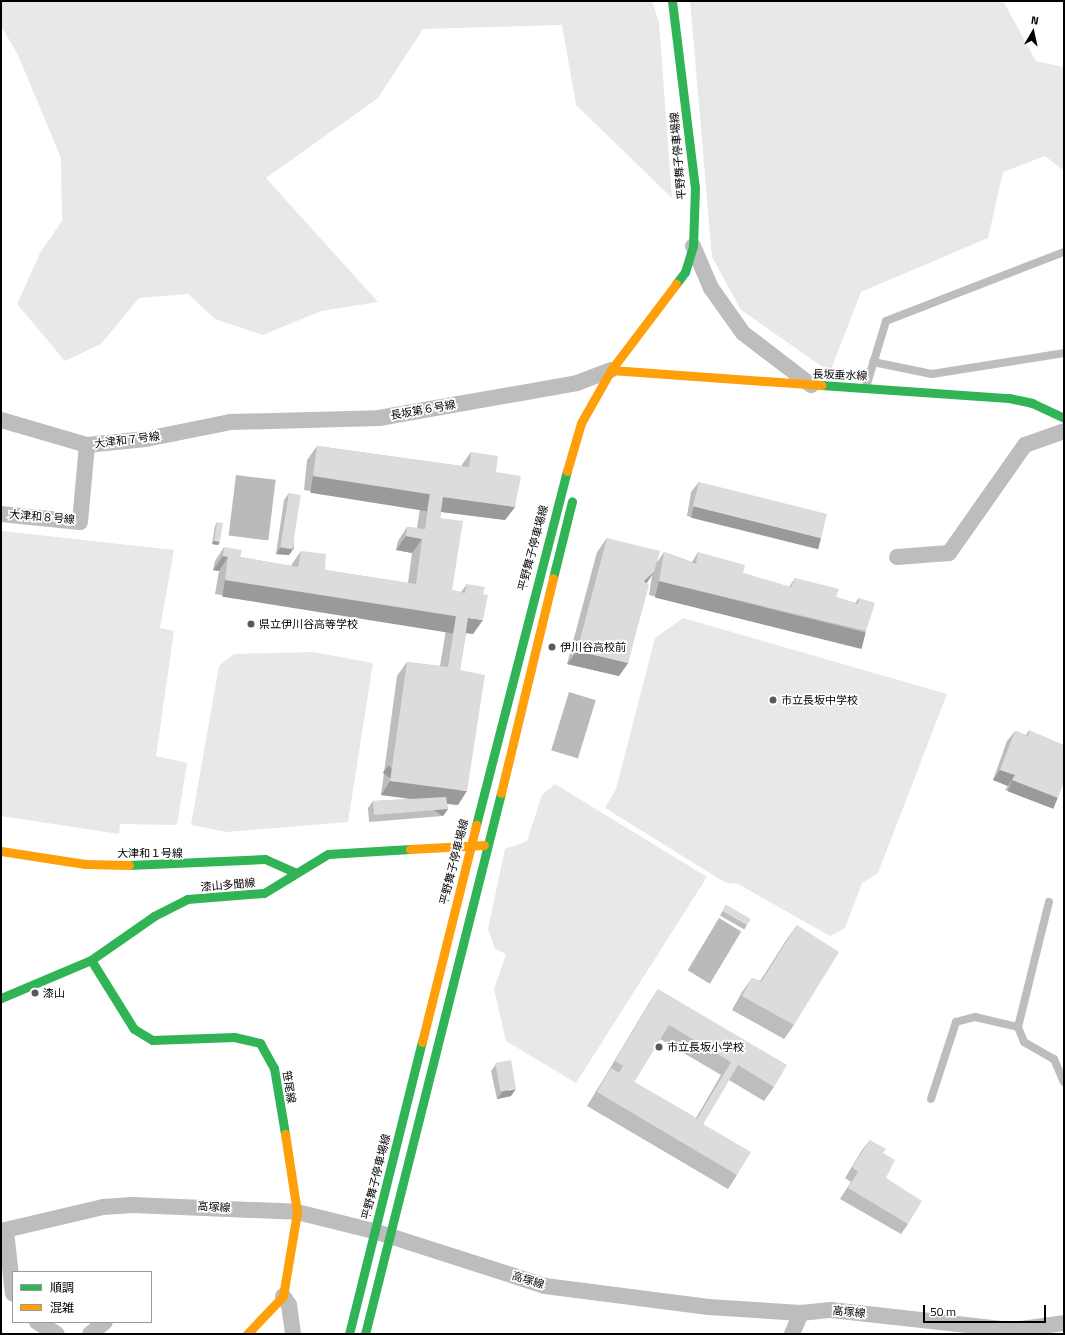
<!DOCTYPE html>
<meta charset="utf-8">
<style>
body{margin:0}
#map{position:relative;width:1065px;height:1335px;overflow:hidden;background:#fff;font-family:"Titillium Web","Noto Sans JP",sans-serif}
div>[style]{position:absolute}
.green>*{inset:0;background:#e8e8e8}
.water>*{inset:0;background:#bababa;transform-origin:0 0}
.lane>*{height:8px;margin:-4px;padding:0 4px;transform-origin:4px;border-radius:4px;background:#bdbdbd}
.street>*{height:16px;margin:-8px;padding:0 8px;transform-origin:8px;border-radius:8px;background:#bdbdbd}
.fast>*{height:9px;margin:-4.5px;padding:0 4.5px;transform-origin:4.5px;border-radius:4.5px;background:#30b455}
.slow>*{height:9px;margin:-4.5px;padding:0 4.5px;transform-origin:4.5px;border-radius:4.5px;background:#ff9f0a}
.wall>*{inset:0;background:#bdbdbd;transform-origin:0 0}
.shaded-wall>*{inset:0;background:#9a9a9a;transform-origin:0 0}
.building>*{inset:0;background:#dcdcdc;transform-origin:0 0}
.dots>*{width:11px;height:11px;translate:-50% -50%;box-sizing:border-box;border:2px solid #fff;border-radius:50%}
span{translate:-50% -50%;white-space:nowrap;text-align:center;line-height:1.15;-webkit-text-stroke:3.5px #fff;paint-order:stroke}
.street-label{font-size:11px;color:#000}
.poi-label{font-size:11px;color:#000}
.left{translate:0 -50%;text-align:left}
.frame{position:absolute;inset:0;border:2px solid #000;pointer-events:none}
.legend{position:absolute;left:12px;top:1271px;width:140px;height:52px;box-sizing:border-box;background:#fff;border:1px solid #999;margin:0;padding:5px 7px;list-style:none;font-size:12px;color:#000}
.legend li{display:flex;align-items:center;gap:8px;height:20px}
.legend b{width:20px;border:1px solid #999}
.north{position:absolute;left:1013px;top:12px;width:40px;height:40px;-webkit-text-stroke:3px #fff;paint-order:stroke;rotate:9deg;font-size:11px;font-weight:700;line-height:16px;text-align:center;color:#000}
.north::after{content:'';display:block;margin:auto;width:14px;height:18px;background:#000;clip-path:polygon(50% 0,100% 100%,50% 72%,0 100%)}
.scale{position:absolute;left:923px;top:1305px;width:123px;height:18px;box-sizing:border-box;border:2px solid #000;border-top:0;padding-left:5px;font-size:12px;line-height:14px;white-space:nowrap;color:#000;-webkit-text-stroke:3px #fff;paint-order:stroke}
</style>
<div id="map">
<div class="green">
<div style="clip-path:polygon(1px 1px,652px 1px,659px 22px,672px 198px,576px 105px,562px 25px,423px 29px,378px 98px,266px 178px,378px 302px,321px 311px,263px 335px,215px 319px,188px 294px,139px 298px,101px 344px,65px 361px,17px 304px,40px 253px,62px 221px,61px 158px,18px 55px,1px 26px)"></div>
<div style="clip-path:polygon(690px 1px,1003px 1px,1036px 61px,1064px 67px,1064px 171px,1045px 156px,1003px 172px,988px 238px,861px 292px,830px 372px,741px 310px,712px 257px)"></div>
<div style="clip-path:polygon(1px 531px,174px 550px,160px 628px,174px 631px,156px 756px,187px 763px,177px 825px,120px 824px,119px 834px,1px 816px)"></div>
<div style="clip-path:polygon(683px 618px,947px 694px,878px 873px,862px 883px,845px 928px,830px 936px,738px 884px,726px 883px,605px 808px,616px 789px,655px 638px)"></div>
<div style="clip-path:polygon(313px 652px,373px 663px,348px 822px,227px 832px,191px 825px,219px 666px,234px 654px)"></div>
<div style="clip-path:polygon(555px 784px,707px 877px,576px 1083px,506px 1041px,494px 989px,506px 954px,495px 949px,488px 929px,505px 849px,527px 841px,542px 795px)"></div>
</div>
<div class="water">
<div style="left:236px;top:475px;width:40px;height:61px;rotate:7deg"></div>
<div style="left:569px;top:692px;width:28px;height:61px;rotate:17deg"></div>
<div style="left:719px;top:918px;width:26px;height:61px;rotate:31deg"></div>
</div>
<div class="lane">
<div style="left:873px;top:362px;width:60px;rotate:11.5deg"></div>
<div style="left:932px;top:374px;width:134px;rotate:-9deg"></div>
<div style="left:866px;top:387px;width:69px;rotate:-73.1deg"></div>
<div style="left:886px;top:321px;width:191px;rotate:-21.2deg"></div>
<div style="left:1018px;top:1027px;width:129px;rotate:-76.1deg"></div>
<div style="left:931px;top:1099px;width:81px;rotate:-72deg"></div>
<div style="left:956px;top:1022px;width:20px;rotate:-15deg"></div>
<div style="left:975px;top:1017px;width:44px;rotate:13.1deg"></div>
<div style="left:1018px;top:1027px;width:16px;rotate:68deg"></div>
<div style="left:1024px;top:1042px;width:34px;rotate:30deg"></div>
<div style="left:1054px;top:1059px;width:25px;rotate:67deg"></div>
</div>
<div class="street">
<div style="left:693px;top:246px;width:46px;rotate:66.8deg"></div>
<div style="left:711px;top:288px;width:55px;rotate:54.6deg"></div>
<div style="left:743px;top:333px;width:86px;rotate:37.4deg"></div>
<div style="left:1px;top:420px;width:90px;rotate:16.2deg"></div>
<div style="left:87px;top:445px;width:59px;rotate:-5.8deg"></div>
<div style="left:146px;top:439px;width:87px;rotate:-11.3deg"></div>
<div style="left:231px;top:422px;width:148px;rotate:-1.5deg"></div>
<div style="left:379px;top:418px;width:201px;rotate:-10deg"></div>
<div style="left:577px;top:383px;width:36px;rotate:-21deg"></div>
<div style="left:1px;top:514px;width:79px;rotate:5.8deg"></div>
<div style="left:80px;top:522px;width:77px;rotate:-84.8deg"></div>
<div style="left:897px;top:557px;width:52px;rotate:-4.4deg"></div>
<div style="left:949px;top:553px;width:132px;rotate:-54.9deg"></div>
<div style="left:1025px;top:445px;width:41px;rotate:-19.7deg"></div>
<div style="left:1px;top:1231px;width:105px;rotate:-13.2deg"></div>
<div style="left:103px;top:1207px;width:30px;rotate:-4deg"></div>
<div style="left:133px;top:1205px;width:164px;rotate:2.4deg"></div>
<div style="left:297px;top:1212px;width:79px;rotate:13.9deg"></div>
<div style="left:374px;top:1231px;width:180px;rotate:17.8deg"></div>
<div style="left:545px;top:1286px;width:165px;rotate:7.3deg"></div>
<div style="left:709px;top:1307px;width:92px;rotate:3.7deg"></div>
<div style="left:801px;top:1313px;width:30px;rotate:-6deg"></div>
<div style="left:831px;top:1310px;width:183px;rotate:6.3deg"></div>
<div style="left:1013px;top:1330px;width:51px;rotate:-7.8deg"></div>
<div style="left:6px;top:1231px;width:63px;rotate:83.7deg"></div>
<div style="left:283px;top:1296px;width:11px;rotate:56deg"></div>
<div style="left:289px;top:1305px;width:29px;rotate:82deg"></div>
<div style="left:37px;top:1322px;width:23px;rotate:31deg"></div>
<div style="left:90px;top:1334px;width:19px;rotate:-39deg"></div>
<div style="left:792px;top:1334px;width:23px;rotate:-67deg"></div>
</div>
<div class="fast">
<div style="left:672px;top:1px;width:187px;rotate:83deg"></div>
<div style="left:695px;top:187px;width:59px;rotate:91.9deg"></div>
<div style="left:693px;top:246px;width:27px;rotate:107deg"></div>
<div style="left:685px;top:272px;width:15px;rotate:127deg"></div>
<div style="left:821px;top:385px;width:188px;rotate:4deg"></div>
<div style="left:1009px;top:398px;width:24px;rotate:12deg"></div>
<div style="left:1032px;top:403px;width:35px;rotate:25deg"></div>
<div style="left:553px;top:578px;width:79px;rotate:-76.1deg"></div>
<div style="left:476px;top:825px;width:366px;rotate:-75.6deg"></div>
<div style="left:129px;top:865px;width:136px;rotate:-2.5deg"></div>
<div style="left:265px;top:859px;width:34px;rotate:24deg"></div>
<div style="left:91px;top:960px;width:81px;rotate:58.1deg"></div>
<div style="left:134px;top:1029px;width:21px;rotate:31deg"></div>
<div style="left:152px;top:1040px;width:82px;rotate:-2.1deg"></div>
<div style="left:234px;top:1037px;width:27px;rotate:13deg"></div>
<div style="left:260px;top:1043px;width:29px;rotate:61deg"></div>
<div style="left:274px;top:1068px;width:67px;rotate:80.5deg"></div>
<div style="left:1px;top:998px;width:98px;rotate:-22.9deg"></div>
<div style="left:91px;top:960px;width:77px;rotate:-34.9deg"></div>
<div style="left:154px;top:916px;width:37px;rotate:-27deg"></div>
<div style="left:187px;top:899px;width:77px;rotate:-4.5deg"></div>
<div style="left:264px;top:893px;width:75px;rotate:-31.4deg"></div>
<div style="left:328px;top:854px;width:82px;rotate:-3.5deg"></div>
<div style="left:349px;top:1334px;width:301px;rotate:-76deg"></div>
<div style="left:365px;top:1334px;width:558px;rotate:-75.89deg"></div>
</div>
<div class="slow">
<div style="left:611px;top:370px;width:211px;rotate:4.1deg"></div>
<div style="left:567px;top:471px;width:50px;rotate:-73.7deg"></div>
<div style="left:581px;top:423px;width:61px;rotate:-60.5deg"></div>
<div style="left:611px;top:370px;width:108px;rotate:-52.9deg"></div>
<div style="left:501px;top:793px;width:221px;rotate:-76.4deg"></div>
<div style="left:410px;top:849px;width:74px;rotate:-3.1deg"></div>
<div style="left:1px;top:851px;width:85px;rotate:8.8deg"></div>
<div style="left:85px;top:864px;width:44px;rotate:1.3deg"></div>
<div style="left:422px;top:1042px;width:224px;rotate:-76deg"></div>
<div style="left:247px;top:1334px;width:52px;rotate:-46.5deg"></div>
<div style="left:283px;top:1296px;width:85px;rotate:-80.5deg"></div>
<div style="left:297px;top:1212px;width:79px;rotate:-98.7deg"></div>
</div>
<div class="wall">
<div style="clip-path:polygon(317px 446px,461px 466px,471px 452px,496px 472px,515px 507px,505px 520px,441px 512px,440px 518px,452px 590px,461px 592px,467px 584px,473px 634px,466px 633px,460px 670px,458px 805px,447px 804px,448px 809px,443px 816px,369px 822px,368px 808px,373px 801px,411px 799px,381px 795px,397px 676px,407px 662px,440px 666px,446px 630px,215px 594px,219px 571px,213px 570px,215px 561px,224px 547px,240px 557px,291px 566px,292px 564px,301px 551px,325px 570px,408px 583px,412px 553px,396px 550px,398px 541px,407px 527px,417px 528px,420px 508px,304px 490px,307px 460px)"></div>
<div style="clip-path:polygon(699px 482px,814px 548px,687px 516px,691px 492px)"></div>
<div style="clip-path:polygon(289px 493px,294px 548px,289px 555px,276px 554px,284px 500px)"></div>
<div style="clip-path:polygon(217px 522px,218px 545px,212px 544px,215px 526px)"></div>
<div style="clip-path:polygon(607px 538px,658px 561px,664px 552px,692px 562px,698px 552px,743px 573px,789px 587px,795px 578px,836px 597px,855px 603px,859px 598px,866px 631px,856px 645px,649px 595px,652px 575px,647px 583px,628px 663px,619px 676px,567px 664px,597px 552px)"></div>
<div style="clip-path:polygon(1029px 730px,1058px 798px,1051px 808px,1005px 790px,1008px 786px,993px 780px,1007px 741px,1015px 731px,1026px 735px)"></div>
<div style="left:726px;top:905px;width:28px;height:12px;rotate:30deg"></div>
<div style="clip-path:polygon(797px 925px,794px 1025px,784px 1039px,732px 1010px,742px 992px,752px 978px,760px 981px,787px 939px)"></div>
<div style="clip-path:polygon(evenodd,658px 989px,774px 1087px,764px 1101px,729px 1080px,703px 1124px,737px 1175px,728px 1189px,587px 1106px,606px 1075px,649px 1003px,658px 989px,660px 1039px,721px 1075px,696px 1118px,634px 1082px,660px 1039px)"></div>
<div style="clip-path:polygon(496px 1064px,511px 1096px,497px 1099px,491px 1071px)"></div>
<div style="clip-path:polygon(870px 1140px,883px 1153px,886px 1178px,908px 1224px,901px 1234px,840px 1199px,851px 1182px,845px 1178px,862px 1150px)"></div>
</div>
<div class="shaded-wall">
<div style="left:313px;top:476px;width:118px;height:17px;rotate:9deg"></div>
<div style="clip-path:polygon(443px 497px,515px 507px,505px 520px,434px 511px)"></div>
<div style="left:694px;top:506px;width:131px;height:12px;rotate:14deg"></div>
<div style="clip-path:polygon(406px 536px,422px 539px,412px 553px,396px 550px)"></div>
<div style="clip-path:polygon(214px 541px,220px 542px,218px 545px,212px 544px)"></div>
<div style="clip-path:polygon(281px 547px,294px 548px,289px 555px,276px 554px)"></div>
<div style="clip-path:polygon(223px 556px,228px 557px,219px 571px,213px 570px)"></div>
<div style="clip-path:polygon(654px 572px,645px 585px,644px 581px)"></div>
<div style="left:225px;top:580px;width:234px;height:17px;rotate:9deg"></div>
<div style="left:659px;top:581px;width:213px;height:17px;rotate:14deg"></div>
<div style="clip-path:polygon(468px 618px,483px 620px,473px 634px,458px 632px)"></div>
<div style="clip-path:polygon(577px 651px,628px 663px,619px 676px,567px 664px)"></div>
<div style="clip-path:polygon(1000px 770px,1015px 775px,1008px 786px,993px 780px)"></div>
<div style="left:1012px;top:780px;width:49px;height:12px;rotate:21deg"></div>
<div style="clip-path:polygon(390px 781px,467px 791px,458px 805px,381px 795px)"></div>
<div style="left:448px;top:809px;width:9px;height:74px;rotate:126deg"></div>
<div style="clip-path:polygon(516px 1089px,511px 1096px,497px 1099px,502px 1092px)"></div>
</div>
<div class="building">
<div style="clip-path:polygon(317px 446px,469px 467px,471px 452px,498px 456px,496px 472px,521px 476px,515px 507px,443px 497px,440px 518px,463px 521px,452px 590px,465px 593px,467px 584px,485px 587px,483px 594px,488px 595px,483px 620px,468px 618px,460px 670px,485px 675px,467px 791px,390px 781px,407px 662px,448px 667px,456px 616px,225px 580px,228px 557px,223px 556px,224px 547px,242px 550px,240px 557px,298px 567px,301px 551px,326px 554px,325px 570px,416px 584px,422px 539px,406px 536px,407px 527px,425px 529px,430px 494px,313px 476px)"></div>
<div style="left:699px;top:482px;width:132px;height:25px;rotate:14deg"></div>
<div style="left:289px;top:493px;width:12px;height:55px;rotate:9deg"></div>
<div style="left:217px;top:522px;width:6px;height:19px;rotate:9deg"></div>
<div style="clip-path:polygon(607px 538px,660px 551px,654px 572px,644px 581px,649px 585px,628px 663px,577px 651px)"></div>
<div style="clip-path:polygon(664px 552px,696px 564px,698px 552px,745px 565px,743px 573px,791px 587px,795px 578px,839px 589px,836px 597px,858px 604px,859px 598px,875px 603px,866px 631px,659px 581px)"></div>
<div style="clip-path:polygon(1029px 730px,1064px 745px,1064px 781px,1058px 798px,1012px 780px,1015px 775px,1000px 770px,1015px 731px,1028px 736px)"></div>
<div style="clip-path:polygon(446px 797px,448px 809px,374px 815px,373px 801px)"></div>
<div style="left:726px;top:905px;width:28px;height:7px;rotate:30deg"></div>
<div style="clip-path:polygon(797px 925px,839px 952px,794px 1025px,742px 996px,752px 978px,761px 982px)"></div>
<div style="clip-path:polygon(evenodd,658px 989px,787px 1065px,774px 1087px,738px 1065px,703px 1124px,751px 1152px,737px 1175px,597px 1092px,611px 1068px,619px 1073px,623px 1066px,615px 1061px,658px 989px,669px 1025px,731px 1062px,697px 1119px,634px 1082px,669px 1025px)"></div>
<div style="left:511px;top:1060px;width:29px;height:16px;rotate:80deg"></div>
<div style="clip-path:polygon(870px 1140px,886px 1149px,883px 1153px,895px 1160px,886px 1178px,922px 1201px,908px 1224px,848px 1188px,858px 1172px,852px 1167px)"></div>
</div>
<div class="dots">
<div style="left:251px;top:624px;background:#595959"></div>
<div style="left:552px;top:647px;background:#595959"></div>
<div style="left:773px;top:700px;background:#595959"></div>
<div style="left:35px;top:993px;background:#595959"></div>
<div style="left:659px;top:1047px;background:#595959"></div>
</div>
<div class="street-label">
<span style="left:678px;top:156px;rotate:-95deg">平野舞子停車場線</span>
<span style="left:840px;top:375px;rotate:2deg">長坂垂水線</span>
<span style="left:423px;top:410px;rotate:-10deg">長坂第６号線</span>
<span style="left:127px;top:440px;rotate:-7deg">大津和７号線</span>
<span style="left:42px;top:517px;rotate:5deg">大津和８号線</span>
<span style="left:533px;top:548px;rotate:-75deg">平野舞子停車場線</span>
<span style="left:150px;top:853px">大津和１号線</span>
<span style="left:454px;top:862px;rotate:-76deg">平野舞子停車場線</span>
<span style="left:228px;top:885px;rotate:-5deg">漆山多聞線</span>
<span style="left:289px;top:1087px;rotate:81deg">笹尾線</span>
<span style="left:376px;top:1177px;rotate:-76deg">平野舞子停車場線</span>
<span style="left:214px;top:1207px;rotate:3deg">高塚線</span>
<span style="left:528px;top:1280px;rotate:17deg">高塚線</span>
<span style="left:849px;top:1312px;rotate:5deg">高塚線</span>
</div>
<div class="poi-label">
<span class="left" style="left:259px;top:624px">県立伊川谷高等学校</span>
<span class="left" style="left:560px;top:647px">伊川谷高校前</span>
<span class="left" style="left:781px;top:700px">市立長坂中学校</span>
<span class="left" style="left:43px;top:993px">漆山</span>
<span class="left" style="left:667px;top:1047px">市立長坂小学校</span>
</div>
<div class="frame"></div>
<ul class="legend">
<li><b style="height:5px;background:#30b455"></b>順調</li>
<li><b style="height:5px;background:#ff9f0a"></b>混雑</li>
</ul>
<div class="north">N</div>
<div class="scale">50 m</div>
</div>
